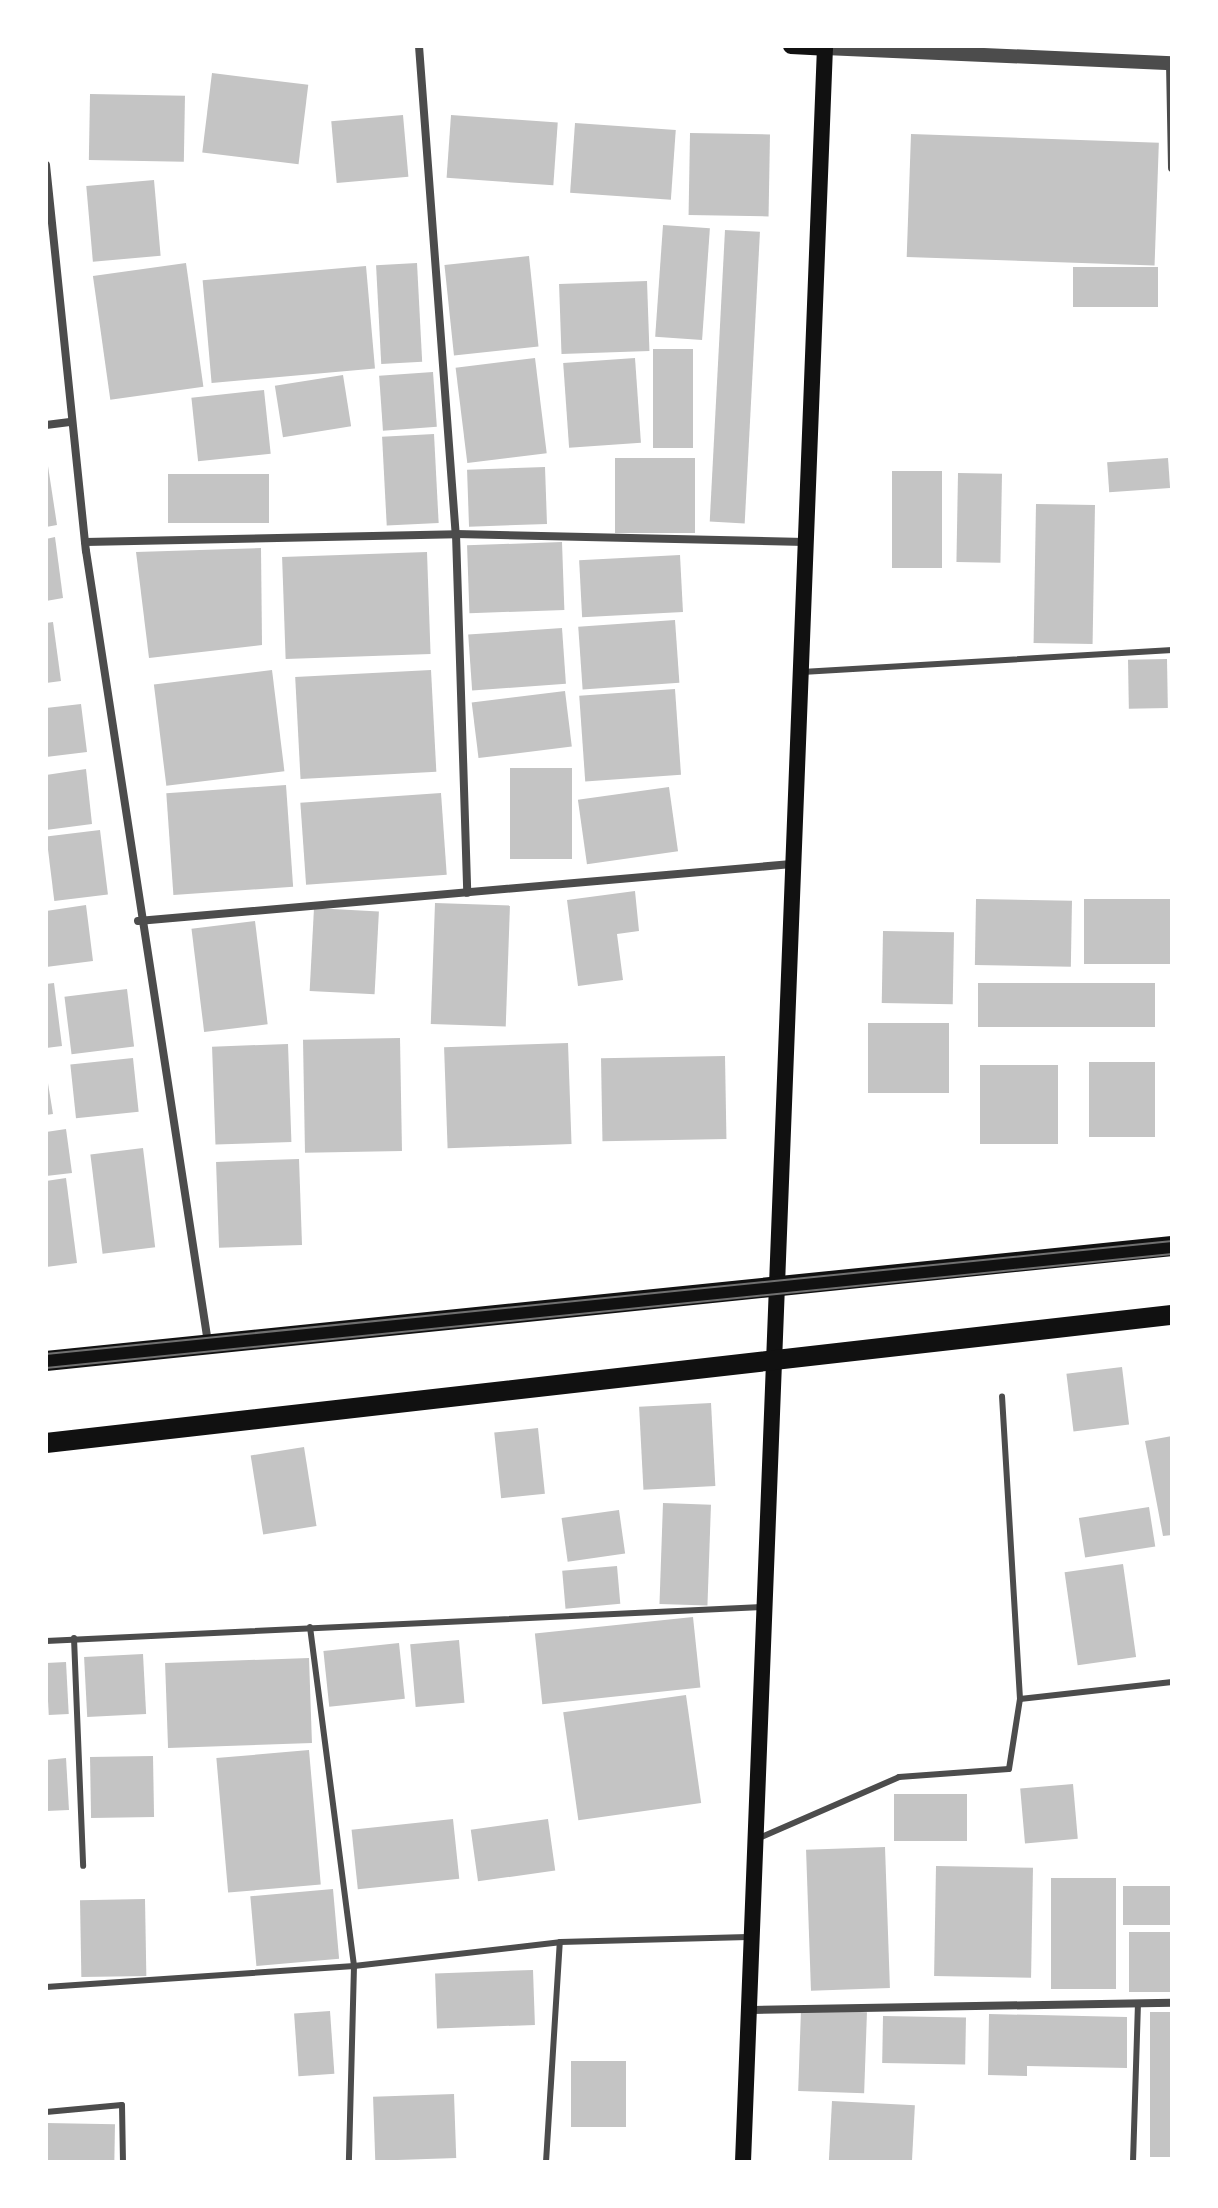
<!DOCTYPE html>
<style>
body{margin:0}
#map{position:relative;width:1218px;height:2208px;overflow:hidden;background:#fff;font-family:"Public Sans",sans-serif}
div>[style]{position:absolute}
.building>*{inset:0;background:#c4c4c4;transform-origin:0 0}
.service>*{height:6px;margin:-3px;padding:0 3px;transform-origin:3px;border-radius:3px;background:#4c4c4c}
.minor>*{height:8px;margin:-4px;padding:0 4px;transform-origin:4px;border-radius:4px;background:#4c4c4c}
.tertiary>*{height:14px;margin:-7px;padding:0 7px;transform-origin:7px;border-radius:7px;background:#4c4c4c}
.secondary>*{height:16px;margin:-8px;padding:0 8px;transform-origin:8px;border-radius:8px;background:#111}
.primary>*{height:20px;margin:-10px;padding:0 10px;transform-origin:10px;border-radius:10px;background:#111}
.tram>*{height:2px;margin:-1px;padding:0 1px;transform-origin:1px;border-radius:1px;background:#707070}
span{translate:-50% -50%;white-space:nowrap;text-align:center;line-height:1.15;-webkit-text-stroke:8px #fff;paint-order:stroke}
.frame{position:absolute;inset:0;border:48px solid #fff;pointer-events:none}
</style>
<div id="map">
<div class="building">
<div style="left:212px;top:73px;width:97px;height:80px;rotate:7deg"></div>
<div style="left:90px;top:94px;width:95px;height:66px;rotate:1deg"></div>
<div style="left:403px;top:115px;width:62px;height:72px;rotate:85deg"></div>
<div style="left:451px;top:115px;width:107px;height:63px;rotate:4deg"></div>
<div style="left:575px;top:123px;width:101px;height:70px;rotate:4deg"></div>
<div style="left:690px;top:133px;width:80px;height:82px;rotate:1deg"></div>
<div style="left:911px;top:134px;width:248px;height:123px;rotate:2deg"></div>
<div style="left:154px;top:180px;width:76px;height:68px;rotate:85deg"></div>
<div style="left:663px;top:225px;width:47px;height:112px;rotate:4deg"></div>
<div style="left:725px;top:230px;width:35px;height:292px;rotate:3deg"></div>
<div style="left:529px;top:256px;width:91px;height:85px;rotate:84deg"></div>
<div style="left:186px;top:263px;width:125px;height:94px;rotate:82deg"></div>
<div style="left:417px;top:263px;width:99px;height:41px;rotate:87deg"></div>
<div style="left:366px;top:266px;width:103px;height:164px;rotate:85deg"></div>
<div style="left:1073px;top:267px;width:85px;height:40px"></div>
<div style="left:647px;top:281px;width:70px;height:88px;rotate:88deg"></div>
<div style="left:653px;top:349px;width:40px;height:99px"></div>
<div style="left:535px;top:358px;width:96px;height:80px;rotate:83deg"></div>
<div style="left:635px;top:358px;width:85px;height:72px;rotate:86deg"></div>
<div style="left:433px;top:372px;width:55px;height:54px;rotate:86deg"></div>
<div style="left:343px;top:375px;width:52px;height:69px;rotate:81deg"></div>
<div style="left:264px;top:390px;width:64px;height:73px;rotate:84deg"></div>
<div style="left:434px;top:434px;width:89px;height:52px;rotate:87deg"></div>
<div style="clip-path:polygon(46px 453px,57px 525px,46px 527px)"></div>
<div style="left:615px;top:458px;width:80px;height:75px"></div>
<div style="left:1168px;top:458px;width:30px;height:61px;rotate:86deg"></div>
<div style="left:545px;top:467px;width:57px;height:78px;rotate:88deg"></div>
<div style="left:892px;top:471px;width:50px;height:97px"></div>
<div style="left:958px;top:473px;width:44px;height:89px;rotate:1deg"></div>
<div style="left:269px;top:474px;width:49px;height:101px;rotate:90deg"></div>
<div style="left:1036px;top:504px;width:59px;height:139px;rotate:1deg"></div>
<div style="clip-path:polygon(55px 537px,63px 598px,46px 601px,46px 539px)"></div>
<div style="left:562px;top:542px;width:68px;height:95px;rotate:88deg"></div>
<div style="clip-path:polygon(261px 548px,262px 645px,149px 658px,136px 552px)"></div>
<div style="left:427px;top:552px;width:102px;height:145px;rotate:88deg"></div>
<div style="left:680px;top:555px;width:57px;height:101px;rotate:87deg"></div>
<div style="left:675px;top:620px;width:63px;height:97px;rotate:86deg"></div>
<div style="clip-path:polygon(53px 622px,61px 681px,46px 683px,46px 623px)"></div>
<div style="left:562px;top:628px;width:56px;height:94px;rotate:86deg"></div>
<div style="left:1167px;top:659px;width:49px;height:39px;rotate:89deg"></div>
<div style="left:272px;top:670px;width:102px;height:119px;rotate:83deg"></div>
<div style="left:431px;top:670px;width:102px;height:136px;rotate:87deg"></div>
<div style="left:675px;top:689px;width:86px;height:96px;rotate:86deg"></div>
<div style="left:565px;top:691px;width:56px;height:94px;rotate:83deg"></div>
<div style="clip-path:polygon(81px 704px,87px 752px,46px 757px,46px 708px)"></div>
<div style="left:510px;top:768px;width:62px;height:91px"></div>
<div style="clip-path:polygon(86px 769px,92px 824px,46px 830px,46px 775px)"></div>
<div style="left:286px;top:785px;width:102px;height:120px;rotate:86deg"></div>
<div style="left:669px;top:787px;width:65px;height:92px;rotate:82deg"></div>
<div style="left:441px;top:793px;width:82px;height:141px;rotate:86deg"></div>
<div style="left:100px;top:830px;width:65px;height:54px;rotate:83deg"></div>
<div style="clip-path:polygon(635px 891px,639px 931px,617px 934px,623px 980px,578px 986px,567px 900px)"></div>
<div style="left:976px;top:899px;width:96px;height:66px;rotate:1deg"></div>
<div style="left:1084px;top:899px;width:87px;height:65px"></div>
<div style="left:435px;top:903px;width:75px;height:121px;rotate:2deg"></div>
<div style="clip-path:polygon(86px 905px,93px 961px,46px 967px,46px 911px)"></div>
<div style="left:314px;top:908px;width:65px;height:83px;rotate:3deg"></div>
<div style="left:255px;top:921px;width:104px;height:64px;rotate:83deg"></div>
<div style="left:883px;top:931px;width:71px;height:72px;rotate:1deg"></div>
<div style="clip-path:polygon(54px 983px,62px 1046px,46px 1048px,46px 984px)"></div>
<div style="left:978px;top:983px;width:177px;height:44px"></div>
<div style="left:127px;top:989px;width:58px;height:63px;rotate:83deg"></div>
<div style="left:868px;top:1023px;width:81px;height:70px"></div>
<div style="left:400px;top:1038px;width:113px;height:97px;rotate:89deg"></div>
<div style="left:568px;top:1043px;width:101px;height:124px;rotate:88deg"></div>
<div style="left:288px;top:1044px;width:98px;height:76px;rotate:88deg"></div>
<div style="left:725px;top:1056px;width:83px;height:124px;rotate:89deg"></div>
<div style="left:133px;top:1058px;width:54px;height:63px;rotate:84deg"></div>
<div style="left:1089px;top:1062px;width:66px;height:75px"></div>
<div style="left:980px;top:1065px;width:78px;height:79px"></div>
<div style="clip-path:polygon(46px 1071px,53px 1114px,46px 1115px)"></div>
<div style="clip-path:polygon(66px 1129px,72px 1173px,46px 1176px,46px 1132px)"></div>
<div style="left:143px;top:1148px;width:100px;height:53px;rotate:83deg"></div>
<div style="left:299px;top:1159px;width:86px;height:83px;rotate:88deg"></div>
<div style="clip-path:polygon(66px 1178px,77px 1263px,46px 1267px,46px 1181px)"></div>
<div style="left:1122px;top:1367px;width:58px;height:56px;rotate:83deg"></div>
<div style="left:711px;top:1403px;width:83px;height:72px;rotate:87deg"></div>
<div style="left:538px;top:1428px;width:66px;height:44px;rotate:84deg"></div>
<div style="clip-path:polygon(1172px 1436px,1172px 1535px,1163px 1536px,1145px 1441px)"></div>
<div style="left:304px;top:1447px;width:80px;height:54px;rotate:81deg"></div>
<div style="left:663px;top:1503px;width:48px;height:101px;rotate:2deg"></div>
<div style="left:1149px;top:1507px;width:40px;height:71px;rotate:81deg"></div>
<div style="left:619px;top:1510px;width:44px;height:58px;rotate:82deg"></div>
<div style="left:1123px;top:1564px;width:94px;height:59px;rotate:82deg"></div>
<div style="left:617px;top:1566px;width:38px;height:55px;rotate:85deg"></div>
<div style="left:693px;top:1617px;width:71px;height:159px;rotate:84deg"></div>
<div style="left:459px;top:1640px;width:63px;height:49px;rotate:85deg"></div>
<div style="left:399px;top:1643px;width:56px;height:76px;rotate:84deg"></div>
<div style="left:143px;top:1654px;width:60px;height:59px;rotate:87deg"></div>
<div style="left:309px;top:1658px;width:85px;height:144px;rotate:88deg"></div>
<div style="left:66px;top:1662px;width:52px;height:20px;rotate:87deg"></div>
<div style="left:686px;top:1695px;width:109px;height:124px;rotate:82deg"></div>
<div style="left:309px;top:1750px;width:135px;height:93px;rotate:85deg"></div>
<div style="left:153px;top:1756px;width:61px;height:63px;rotate:89deg"></div>
<div style="clip-path:polygon(66px 1758px,69px 1810px,46px 1811px,46px 1760px)"></div>
<div style="left:1073px;top:1784px;width:55px;height:53px;rotate:85deg"></div>
<div style="left:894px;top:1794px;width:73px;height:47px"></div>
<div style="left:453px;top:1819px;width:60px;height:102px;rotate:84deg"></div>
<div style="left:548px;top:1819px;width:52px;height:78px;rotate:82deg"></div>
<div style="left:885px;top:1847px;width:141px;height:79px;rotate:88deg"></div>
<div style="left:936px;top:1866px;width:97px;height:110px;rotate:1deg"></div>
<div style="left:1051px;top:1878px;width:65px;height:111px"></div>
<div style="left:1172px;top:1886px;width:39px;height:49px;rotate:90deg"></div>
<div style="left:333px;top:1889px;width:70px;height:83px;rotate:85deg"></div>
<div style="left:145px;top:1899px;width:77px;height:65px;rotate:89deg"></div>
<div style="left:1129px;top:1932px;width:43px;height:60px"></div>
<div style="left:533px;top:1970px;width:55px;height:98px;rotate:88deg"></div>
<div style="left:801px;top:2010px;width:66px;height:81px;rotate:2deg"></div>
<div style="left:330px;top:2011px;width:63px;height:36px;rotate:86deg"></div>
<div style="left:1150px;top:2012px;width:22px;height:145px"></div>
<div style="clip-path:polygon(989px 2014px,1127px 2017px,1127px 2068px,1027px 2066px,1027px 2076px,988px 2075px)"></div>
<div style="left:883px;top:2016px;width:83px;height:47px;rotate:1deg"></div>
<div style="left:571px;top:2061px;width:55px;height:66px"></div>
<div style="left:454px;top:2094px;width:64px;height:81px;rotate:88deg"></div>
<div style="left:832px;top:2101px;width:83px;height:61px;rotate:3deg"></div>
<div style="left:46px;top:2123px;width:69px;height:39px;rotate:1deg"></div>
</div>
<div class="service">
<div style="left:802px;top:672px;width:371px;rotate:-3.4deg"></div>
<div style="left:310px;top:1627px;width:342px;rotate:82.6deg"></div>
<div style="left:354px;top:1966px;width:196px;rotate:91.5deg"></div>
<div style="left:74px;top:1638px;width:228px;rotate:87.7deg"></div>
<div style="left:46px;top:1641px;width:717px;rotate:-2.72deg"></div>
<div style="left:1020px;top:1699px;width:153px;rotate:-6.4deg"></div>
<div style="left:759px;top:1838px;width:153px;rotate:-23.5deg"></div>
<div style="left:899px;top:1777px;width:110px;rotate:-4.2deg"></div>
<div style="left:1009px;top:1769px;width:71px;rotate:-81.1deg"></div>
<div style="left:1020px;top:1699px;width:303px;rotate:-93.4deg"></div>
<div style="left:46px;top:1987px;width:309px;rotate:-3.9deg"></div>
<div style="left:354px;top:1966px;width:207px;rotate:-6.6deg"></div>
<div style="left:560px;top:1942px;width:188px;rotate:-1.5deg"></div>
<div style="left:46px;top:2112px;width:76px;rotate:-5.3deg"></div>
<div style="left:122px;top:2105px;width:57px;rotate:89deg"></div>
<div style="left:546px;top:2162px;width:220px;rotate:-86.4deg"></div>
<div style="left:1133px;top:2162px;width:155px;rotate:-88.2deg"></div>
</div>
<div class="minor">
<div style="left:419px;top:46px;width:489px;rotate:85.7deg"></div>
<div style="left:456px;top:534px;width:359px;rotate:88.2deg"></div>
<div style="left:1170px;top:63px;width:105px;rotate:88.9deg"></div>
<div style="left:46px;top:165px;width:388px;rotate:84.1deg"></div>
<div style="left:86px;top:551px;width:801px;rotate:81.24deg"></div>
<div style="left:46px;top:425px;width:26px;rotate:-7deg"></div>
<div style="left:85px;top:542px;width:371px;rotate:-1.2deg"></div>
<div style="left:456px;top:534px;width:349px;rotate:1.3deg"></div>
<div style="left:138px;top:921px;width:656px;rotate:-4.98deg"></div>
<div style="left:752px;top:2010px;width:420px;rotate:-1deg"></div>
</div>
<div class="tertiary">
<div style="left:825px;top:48px;width:347px;rotate:2.5deg"></div>
</div>
<div class="secondary">
<div style="left:791px;top:46px;width:34px;rotate:3deg"></div>
<div style="left:743px;top:2162px;width:2118px;rotate:-87.78deg"></div>
</div>
<div class="primary">
<div style="left:46px;top:1361px;width:1132px;rotate:-5.83deg"></div>
<div style="left:46px;top:1443px;width:1133px;rotate:-6.49deg"></div>
</div>
<div class="tram">
<div style="left:46px;top:1354px;width:1132px;rotate:-5.73deg"></div>
<div style="left:46px;top:1368px;width:1132px;rotate:-5.78deg"></div>
</div>
<div class="frame"></div>
</div>
